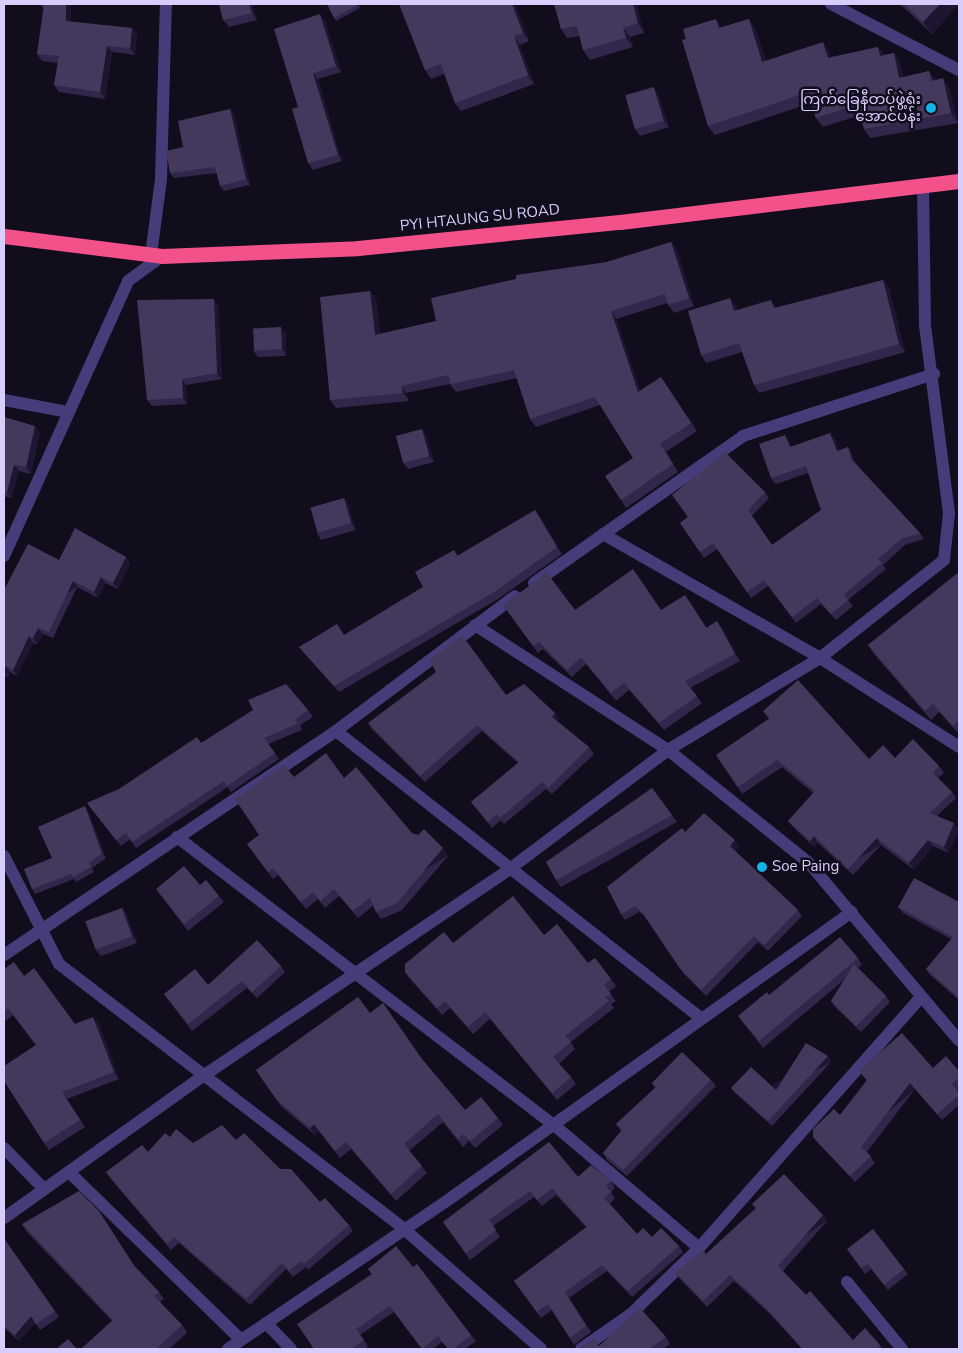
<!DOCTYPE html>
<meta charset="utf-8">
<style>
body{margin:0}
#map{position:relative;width:963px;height:1353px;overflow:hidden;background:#120d1d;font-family:"Nunito Sans","Noto Sans Myanmar",sans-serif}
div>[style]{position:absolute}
.street>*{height:12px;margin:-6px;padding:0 6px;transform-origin:6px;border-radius:6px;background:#463c79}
.highway>*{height:15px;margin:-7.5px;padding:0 7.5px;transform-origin:7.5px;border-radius:7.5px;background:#f2518a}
.wall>*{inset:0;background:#32274a}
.shaded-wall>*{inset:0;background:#1e1530;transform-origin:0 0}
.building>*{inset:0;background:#44395d;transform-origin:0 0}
.dots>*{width:14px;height:14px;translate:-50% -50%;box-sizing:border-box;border:2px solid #120d1d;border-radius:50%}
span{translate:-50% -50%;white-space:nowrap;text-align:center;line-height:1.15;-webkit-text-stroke:5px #120d1d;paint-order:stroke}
.poi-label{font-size:15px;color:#d8cdfb}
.right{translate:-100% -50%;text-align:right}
.left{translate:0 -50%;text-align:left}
.street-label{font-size:15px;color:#d8cdfb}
.frame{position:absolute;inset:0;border:5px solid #d8cdfb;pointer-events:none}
</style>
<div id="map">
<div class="street">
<div style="left:831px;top:4px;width:144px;rotate:27.3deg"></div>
<div style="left:151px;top:255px;width:77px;rotate:-82.5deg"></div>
<div style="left:161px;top:179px;width:175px;rotate:-88.4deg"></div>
<div style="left:4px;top:400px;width:66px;rotate:10.5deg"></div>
<div style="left:603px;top:534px;width:250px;rotate:29.7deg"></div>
<div style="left:820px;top:658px;width:165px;rotate:32.6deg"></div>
<div style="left:4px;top:556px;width:302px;rotate:-65.7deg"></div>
<div style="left:128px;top:281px;width:42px;rotate:-36.3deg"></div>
<div style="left:534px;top:583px;width:256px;rotate:-35.1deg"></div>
<div style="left:743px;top:436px;width:201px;rotate:-18deg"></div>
<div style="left:475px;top:625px;width:230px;rotate:32.9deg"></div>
<div style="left:668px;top:750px;width:179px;rotate:38.7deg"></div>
<div style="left:808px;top:862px;width:234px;rotate:49.8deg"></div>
<div style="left:336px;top:731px;width:464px;rotate:38.2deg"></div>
<div style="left:177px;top:837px;width:474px;rotate:37.4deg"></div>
<div style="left:554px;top:1125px;width:190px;rotate:40.3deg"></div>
<div style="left:4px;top:856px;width:121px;rotate:63deg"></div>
<div style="left:59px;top:964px;width:435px;rotate:37.5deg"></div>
<div style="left:404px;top:1229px;width:182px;rotate:41.2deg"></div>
<div style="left:4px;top:955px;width:400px;rotate:-34deg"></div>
<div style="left:336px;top:731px;width:224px;rotate:-37deg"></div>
<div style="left:4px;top:1148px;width:57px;rotate:45.7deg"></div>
<div style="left:69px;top:1172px;width:240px;rotate:44.3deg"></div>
<div style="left:4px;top:1218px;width:248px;rotate:-35.5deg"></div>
<div style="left:206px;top:1074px;width:368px;rotate:-34deg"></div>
<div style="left:511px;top:868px;width:196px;rotate:-36.9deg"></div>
<div style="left:668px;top:750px;width:178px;rotate:-31.2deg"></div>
<div style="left:820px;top:658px;width:158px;rotate:-38.3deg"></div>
<div style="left:944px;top:560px;width:47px;rotate:-83.9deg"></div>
<div style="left:949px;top:513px;width:189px;rotate:-97.3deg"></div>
<div style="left:925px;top:326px;width:140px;rotate:-90.8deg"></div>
<div style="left:847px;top:1282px;width:87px;rotate:50.6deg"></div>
<div style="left:266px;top:1323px;width:36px;rotate:46deg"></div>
<div style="left:228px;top:1349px;width:266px;rotate:-34.1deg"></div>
<div style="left:448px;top:1200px;width:496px;rotate:-35.5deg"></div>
<div style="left:581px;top:1349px;width:61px;rotate:-35deg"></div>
<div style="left:631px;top:1314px;width:95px;rotate:-44.1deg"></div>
<div style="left:699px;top:1248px;width:335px;rotate:-48.5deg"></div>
</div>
<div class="highway">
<div style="left:4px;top:236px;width:159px;rotate:7.2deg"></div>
<div style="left:162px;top:256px;width:196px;rotate:-2.3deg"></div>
<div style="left:358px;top:248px;width:263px;rotate:-5.7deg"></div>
<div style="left:620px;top:222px;width:341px;rotate:-6.9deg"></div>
</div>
<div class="wall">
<div style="clip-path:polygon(40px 4px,71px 4px,71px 22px,132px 28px,137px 35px,135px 55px,112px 52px,105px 99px,59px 92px,54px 85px,58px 63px,42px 61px,37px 54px,44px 9px)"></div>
<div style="clip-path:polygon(252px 4px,257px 20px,229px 27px,223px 20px)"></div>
<div style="clip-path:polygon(358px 4px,360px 8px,336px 21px,334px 18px)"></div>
<div style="clip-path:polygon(399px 4px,515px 4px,529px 41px,520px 45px,534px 84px,461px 111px,455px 103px,444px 74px,431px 79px,425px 70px)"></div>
<div style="clip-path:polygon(633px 4px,636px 4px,637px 6px,644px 33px,630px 37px,633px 47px,590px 60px,583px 50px,580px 36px,567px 38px,561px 29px)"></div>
<div style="clip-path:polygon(900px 4px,959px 4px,932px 34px)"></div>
<div style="clip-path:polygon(749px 19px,755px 28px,766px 61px,829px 51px,831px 57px,878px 47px,884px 55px,894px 53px,900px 62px,903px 77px,929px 71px,936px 80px,949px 88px,958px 123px,870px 138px,864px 129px,860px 115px,823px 127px,816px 118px,811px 103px,715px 135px,708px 126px,686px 39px)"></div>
<div style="clip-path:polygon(325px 21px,341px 72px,318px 79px,342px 161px,313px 170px,308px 163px,298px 107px)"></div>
<div style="clip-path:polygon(658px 94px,669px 127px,640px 136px,635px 129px)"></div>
<div style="clip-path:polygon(230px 109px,234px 115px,250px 185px,224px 191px,220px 186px,217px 173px,174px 178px,170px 173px,183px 147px)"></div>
<div style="clip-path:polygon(671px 242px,677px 250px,694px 306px,674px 313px,667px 303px,616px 319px,640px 391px,661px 377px,697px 431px,666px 452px,678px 472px,626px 508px,621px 500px,633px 458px,600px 405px,536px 427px,530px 419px,517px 378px,456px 392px,450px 384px,406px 393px,409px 401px,336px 408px,330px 400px,370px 291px,376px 299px,380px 334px,436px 321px,607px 262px)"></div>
<div style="clip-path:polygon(883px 280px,889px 288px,905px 352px,759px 393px,754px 385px,742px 352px,706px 363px,701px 355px,736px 306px,737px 310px,777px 308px)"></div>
<div style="clip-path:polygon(218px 305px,222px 379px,186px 385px,187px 404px,152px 406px,147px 400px)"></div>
<div style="clip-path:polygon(286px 334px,286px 356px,258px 357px,253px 350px)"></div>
<div style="clip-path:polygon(4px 417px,40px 432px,31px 474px,19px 471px,11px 498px,4px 496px)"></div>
<div style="clip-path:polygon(422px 429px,426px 436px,434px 462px,408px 469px,403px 463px)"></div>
<div style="clip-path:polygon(835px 439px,839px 451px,848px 447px,852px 453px,856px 464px,920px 533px,924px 539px,905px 545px,883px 565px,886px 569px,848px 600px,853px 606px,836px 620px,821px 604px,796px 623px,768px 586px,751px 598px,717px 549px,704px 558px,680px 523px,688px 517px,765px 492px,769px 498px,752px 516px,772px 545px,821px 510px,808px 473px,776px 484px,771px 478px,789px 441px,791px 447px)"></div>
<div style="clip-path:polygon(344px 498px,348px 504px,356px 530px,321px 540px,317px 533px)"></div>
<div style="clip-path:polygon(535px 510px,562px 554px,498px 599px,339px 692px,304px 653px,299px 647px,345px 635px,423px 587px,454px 550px,458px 556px)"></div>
<div style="clip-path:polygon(126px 557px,130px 563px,118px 589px,105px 583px,98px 598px,77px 587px,53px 638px,43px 634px,37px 644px,33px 643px,17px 676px,10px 672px,8px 677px,4px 675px,4px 590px,59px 560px)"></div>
<div style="clip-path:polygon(959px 572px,959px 734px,939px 712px,931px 720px,874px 654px,868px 645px)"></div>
<div style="clip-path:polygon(690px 602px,706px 627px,722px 628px,740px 661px,690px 688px,702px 703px,664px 730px,629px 690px,616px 701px,586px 664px,572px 677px,543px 649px,538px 653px,503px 605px,575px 610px,661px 610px)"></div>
<div style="clip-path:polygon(506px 695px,555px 713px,559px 719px,557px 721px,589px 747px,594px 754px,552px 794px,546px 789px,504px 824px,501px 820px,492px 828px,471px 802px,518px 763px,482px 731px,425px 782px,372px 729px,368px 723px)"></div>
<div style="clip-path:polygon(308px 710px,313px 717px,300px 725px,302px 730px,268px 744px,279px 759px,231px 792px,228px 787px,136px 848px,130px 839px,121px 846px,87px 803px,119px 789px,201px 743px)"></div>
<div style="clip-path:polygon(763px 711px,869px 759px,895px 758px,939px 766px,944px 773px,938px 778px,952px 792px,956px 798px,937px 816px,959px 830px,948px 853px,933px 846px,914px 870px,881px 845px,853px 875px,818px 843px,814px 847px,793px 827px,788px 821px,813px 793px,782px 767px,742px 794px,716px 755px,769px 719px)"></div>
<div style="clip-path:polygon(294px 777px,344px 778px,412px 833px,448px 856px,402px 910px,381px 919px,376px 912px,373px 906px,358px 918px,339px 896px,325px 908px,318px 899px,306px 909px,278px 875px,273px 879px,247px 844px,259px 835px)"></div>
<div style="clip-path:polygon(652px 788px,677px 822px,561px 887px,556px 880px)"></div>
<div style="clip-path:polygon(88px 811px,106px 858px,92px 868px,94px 872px,76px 882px,74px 879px,35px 894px,32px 889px,52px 858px)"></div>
<div style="clip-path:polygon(685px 832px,739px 846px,735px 851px,798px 910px,802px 916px,768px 951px,758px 942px,706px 996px,683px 973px,645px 916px,639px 912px,625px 920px,621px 914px)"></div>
<div style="clip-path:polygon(200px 885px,219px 896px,224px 902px,188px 931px,156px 889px)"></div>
<div style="clip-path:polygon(959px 902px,959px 1000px,930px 975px,926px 969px,951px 939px,903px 913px,898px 907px)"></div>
<div style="clip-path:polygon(122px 908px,127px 915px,137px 943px,101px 956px,96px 950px)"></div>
<div style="clip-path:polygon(544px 935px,588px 963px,595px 958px,616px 986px,609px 992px,616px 1001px,611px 1004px,614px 1008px,571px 1042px,575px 1049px,559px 1064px,571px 1077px,576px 1084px,557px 1100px,490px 1019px,473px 1034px,450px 1008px,442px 1015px,410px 979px,405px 972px,453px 943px)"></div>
<div style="clip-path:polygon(858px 958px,862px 965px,858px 968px,886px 996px,890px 1002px,861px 1032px,835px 1007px,831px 1001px,844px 980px,763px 1048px,738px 1016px,769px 995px)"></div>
<div style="clip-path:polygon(281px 966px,285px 972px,257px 998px,247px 988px,192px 1031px,164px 994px,208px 985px)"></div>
<div style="clip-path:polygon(4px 969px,24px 976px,75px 1024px,99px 1024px,119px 1079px,67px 1099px,85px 1127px,49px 1150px,44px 1143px,36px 1045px,13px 1015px,4px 1022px)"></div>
<div style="clip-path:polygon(370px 1013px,422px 1060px,465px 1110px,498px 1118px,503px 1125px,475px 1148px,469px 1141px,463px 1147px,443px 1122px,409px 1151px,427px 1173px,396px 1201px,351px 1149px,340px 1158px,319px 1131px,315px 1135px,281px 1106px,256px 1070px)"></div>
<div style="clip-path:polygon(828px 1056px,831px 1062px,772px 1126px,735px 1093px,731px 1088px,776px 1090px)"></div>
<div style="clip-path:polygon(933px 1068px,959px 1071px,959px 1088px,957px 1090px,959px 1093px,959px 1105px,942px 1120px,915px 1089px,867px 1152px,875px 1163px,855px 1182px,818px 1143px,813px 1137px,840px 1115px,867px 1081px,859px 1071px)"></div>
<div style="clip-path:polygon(711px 1080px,716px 1086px,627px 1176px,607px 1160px,603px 1153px,621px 1131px,616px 1124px,655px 1088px,652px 1083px)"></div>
<div style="clip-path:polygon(170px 1137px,193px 1143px,236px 1140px,280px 1169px,320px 1202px,349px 1225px,353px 1231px,308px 1270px,306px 1267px,293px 1277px,286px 1269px,250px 1305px,179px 1243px,171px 1250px,110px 1178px,106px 1172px,148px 1152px)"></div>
<div style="clip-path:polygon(549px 1142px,578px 1177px,611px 1181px,615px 1188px,611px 1192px,615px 1198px,610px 1204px,637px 1234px,679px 1246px,683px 1252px,632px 1297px,607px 1271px,569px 1298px,591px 1332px,574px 1345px,552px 1310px,541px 1318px,514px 1281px,586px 1227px,556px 1195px,542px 1206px,534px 1197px,493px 1226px,500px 1237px,470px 1260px,443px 1222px)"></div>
<div style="clip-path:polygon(752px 1204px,823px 1215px,827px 1221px,783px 1271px,806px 1295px,853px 1340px,880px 1345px,883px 1349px,802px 1349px,770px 1314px,734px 1281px,707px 1307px,679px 1278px,675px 1272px,706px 1254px,756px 1209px)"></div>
<div style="clip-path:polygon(22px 1224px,137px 1268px,159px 1292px,164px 1299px,160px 1302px,182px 1325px,187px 1333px,169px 1349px,81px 1349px,112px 1321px,27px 1232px)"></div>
<div style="clip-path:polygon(5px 1240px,59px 1317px,40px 1330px,35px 1323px,19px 1341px,4px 1328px,4px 1241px)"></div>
<div style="clip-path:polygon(847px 1249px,904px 1269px,908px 1274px,888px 1290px,871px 1269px,865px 1274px)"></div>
<div style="clip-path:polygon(413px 1267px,471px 1335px,476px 1341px,465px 1349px,448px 1349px,442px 1342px,433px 1349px,422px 1349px,394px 1312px,360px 1335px,368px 1346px,364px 1349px,314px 1349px,372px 1274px,368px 1269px)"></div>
<div style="clip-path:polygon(666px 1337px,670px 1344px,663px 1349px,578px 1349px,594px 1339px,599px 1346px)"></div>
</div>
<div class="shaded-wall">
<div style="clip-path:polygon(66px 4px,71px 4px,71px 28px,66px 21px)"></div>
<div style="clip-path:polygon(249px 4px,252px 4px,257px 20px,252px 13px)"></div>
<div style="clip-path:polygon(512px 4px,515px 4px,529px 41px,523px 33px)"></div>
<div style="clip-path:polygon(633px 4px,636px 4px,637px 6px,644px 33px,638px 23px)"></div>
<div style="clip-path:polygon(940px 4px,959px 4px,932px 34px,923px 22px)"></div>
<div style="clip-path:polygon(320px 14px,325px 21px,341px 72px,336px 66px)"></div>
<div style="clip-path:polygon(716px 19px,722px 28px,719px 28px)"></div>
<div style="clip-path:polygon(749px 19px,755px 28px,769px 72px,762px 62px)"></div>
<div style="clip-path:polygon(132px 28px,137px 35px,135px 55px,130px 48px)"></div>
<div style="clip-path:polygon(623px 28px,630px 37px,633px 47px,626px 38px)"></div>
<div style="clip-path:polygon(514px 36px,520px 45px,534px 84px,528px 75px)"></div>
<div style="clip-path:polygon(823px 42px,829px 51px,835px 67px,828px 58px)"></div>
<div style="clip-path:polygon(107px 46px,112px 52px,105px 99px,100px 92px)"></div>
<div style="clip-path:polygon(878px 47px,885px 57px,880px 56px)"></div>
<div style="clip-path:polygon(894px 53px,900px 62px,905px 88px,899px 78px)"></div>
<div style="clip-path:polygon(929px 71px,936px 80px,932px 81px)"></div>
<div style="clip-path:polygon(313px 73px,318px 79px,342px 161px,338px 155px)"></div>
<div style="clip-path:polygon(943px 78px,949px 88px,958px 123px,951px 113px)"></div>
<div style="clip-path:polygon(654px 87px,658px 94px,669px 127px,664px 121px)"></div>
<div style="clip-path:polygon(230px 109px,234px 115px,250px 185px,246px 179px)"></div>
<div style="clip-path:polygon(671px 242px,677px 250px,694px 306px,689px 298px)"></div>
<div style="clip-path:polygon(883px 280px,889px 288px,905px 352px,899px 344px)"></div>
<div style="clip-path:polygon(370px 291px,376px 299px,381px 342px,375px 335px)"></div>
<div style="clip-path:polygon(730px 298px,736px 306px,740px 319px,734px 311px)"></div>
<div style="clip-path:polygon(214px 299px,218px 305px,222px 379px,217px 373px)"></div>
<div style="clip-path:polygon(771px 300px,777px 308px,774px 308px)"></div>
<div style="clip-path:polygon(611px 311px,616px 319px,643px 400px,638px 392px)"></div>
<div style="clip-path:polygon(281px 327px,286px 334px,286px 356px,282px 349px)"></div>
<div style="clip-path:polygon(182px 379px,186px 385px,187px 404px,183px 398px)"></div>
<div style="clip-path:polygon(401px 386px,406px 393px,409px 401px,403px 393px)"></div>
<div style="clip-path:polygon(35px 426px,40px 432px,31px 474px,26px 467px)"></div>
<div style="clip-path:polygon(422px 429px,426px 436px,434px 462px,429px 456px)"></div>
<div style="clip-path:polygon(830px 433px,835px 439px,841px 457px,837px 451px)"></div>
<div style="clip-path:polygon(785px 435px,789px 441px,794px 453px,790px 447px)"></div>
<div style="clip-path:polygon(848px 447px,852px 453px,857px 466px,852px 460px)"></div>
<div style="clip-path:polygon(14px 465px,19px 471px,11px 498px,7px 492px)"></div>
<div style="clip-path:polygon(344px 498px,348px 504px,356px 530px,351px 523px)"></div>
<div style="clip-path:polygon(535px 510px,540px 516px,562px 554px,557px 547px)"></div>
<div style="clip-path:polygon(126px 557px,130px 563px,118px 589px,113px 583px)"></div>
<div style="clip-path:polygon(101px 577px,105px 583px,98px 598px,94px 592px)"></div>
<div style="left:73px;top:581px;width:7px;height:56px;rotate:56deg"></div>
<div style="clip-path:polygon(717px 621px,722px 628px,740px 661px,735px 654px)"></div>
<div style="clip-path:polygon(38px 628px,43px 634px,37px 644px,33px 638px)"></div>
<div style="clip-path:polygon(29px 636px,33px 643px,17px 676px,13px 670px)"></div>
<div style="clip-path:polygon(6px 666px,10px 672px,8px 677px,4px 671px)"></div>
<div style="clip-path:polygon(555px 713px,559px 719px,556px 723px,552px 717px)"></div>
<div style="clip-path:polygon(85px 806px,88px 811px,106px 858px,102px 853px)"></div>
<div style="clip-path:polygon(954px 823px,959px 830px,948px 853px,944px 847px)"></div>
<div style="clip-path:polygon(814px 836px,818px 843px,814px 847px,810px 841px)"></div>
<div style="left:877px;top:838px;width:8px;height:42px;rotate:60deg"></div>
<div style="clip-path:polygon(735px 840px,739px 846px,734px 852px,730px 846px)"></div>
<div style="clip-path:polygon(928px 840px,933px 846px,914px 870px,909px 863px)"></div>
<div style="left:443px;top:848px;width:9px;height:72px;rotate:58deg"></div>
<div style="clip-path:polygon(122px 908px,127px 915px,137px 943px,132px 936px)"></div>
<div style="clip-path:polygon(93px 1017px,99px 1024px,119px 1079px,114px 1072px)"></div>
<div style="left:828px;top:1056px;width:7px;height:88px;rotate:63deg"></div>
<div style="left:910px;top:1083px;width:8px;height:81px;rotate:50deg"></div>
<div style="clip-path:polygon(314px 1124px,319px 1131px,315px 1135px,310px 1128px)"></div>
<div style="left:823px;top:1215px;width:7px;height:68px;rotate:56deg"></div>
<div style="clip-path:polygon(31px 1316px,35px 1323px,19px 1341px,15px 1335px)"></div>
</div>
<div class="building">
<div style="clip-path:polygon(44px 4px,66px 4px,66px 21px,132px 28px,130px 48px,107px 46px,100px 92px,54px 85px,59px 56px,37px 54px)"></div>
<div style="clip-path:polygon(219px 4px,249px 4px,252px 13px,223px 20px)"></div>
<div style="clip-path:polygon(327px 4px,357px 4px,358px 5px,334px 18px)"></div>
<div style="clip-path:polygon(399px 4px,512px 4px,523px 33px,514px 36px,528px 75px,455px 103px,441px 64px,425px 70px)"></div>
<div style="clip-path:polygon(554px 4px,633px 4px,638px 23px,623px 28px,626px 38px,583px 50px,577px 26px,561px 29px)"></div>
<div style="clip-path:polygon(904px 4px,940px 4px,923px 22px)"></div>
<div style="clip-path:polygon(320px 14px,336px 66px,313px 73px,338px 155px,308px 163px,292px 109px,298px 107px,274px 29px)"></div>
<div style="clip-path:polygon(716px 19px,719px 28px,749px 19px,762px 62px,823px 42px,828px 58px,878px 47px,880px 56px,894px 53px,899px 78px,929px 71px,932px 81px,943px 78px,951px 113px,864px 129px,858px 104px,816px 118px,808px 92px,708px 126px,682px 40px,686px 39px,683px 29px)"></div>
<div style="left:654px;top:87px;width:35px;height:30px;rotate:74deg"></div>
<div style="clip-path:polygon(230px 109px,246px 179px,220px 186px,215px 167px,170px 173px,166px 151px,183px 147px,178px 121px)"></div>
<div style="clip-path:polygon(671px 242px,689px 298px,668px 305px,665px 294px,611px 311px,638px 392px,661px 377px,691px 423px,660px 444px,673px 464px,621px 500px,605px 476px,633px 458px,595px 397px,530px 419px,514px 370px,451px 384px,448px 375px,401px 386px,403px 393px,330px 400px,320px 297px,370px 291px,375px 335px,436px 321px,431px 298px,516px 279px,516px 275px,607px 262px)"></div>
<div style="clip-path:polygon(883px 280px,899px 344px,754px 385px,739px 343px,701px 355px,688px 311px,730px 298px,734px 311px,771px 300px,774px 308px)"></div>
<div style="clip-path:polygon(214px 299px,217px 373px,182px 379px,183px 398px,147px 400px,137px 300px)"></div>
<div style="left:281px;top:327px;width:22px;height:28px;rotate:87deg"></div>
<div style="clip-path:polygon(4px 417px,35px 426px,26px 467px,14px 465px,7px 492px,4px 492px)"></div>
<div style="left:422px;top:429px;width:28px;height:27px;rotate:75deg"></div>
<div style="clip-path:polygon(830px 433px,837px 451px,848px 447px,852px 460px,920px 533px,901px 539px,878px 559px,882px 563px,844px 594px,848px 600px,831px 614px,817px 598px,792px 617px,764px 580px,747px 592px,713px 543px,700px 552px,680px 523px,688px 517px,672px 495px,725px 452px,765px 492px,748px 510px,772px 545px,821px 510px,806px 466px,771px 478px,759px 444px,785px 435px,790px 447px)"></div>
<div style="left:344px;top:498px;width:26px;height:35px;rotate:74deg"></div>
<div style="clip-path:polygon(535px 510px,557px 547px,494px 592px,334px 686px,299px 647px,337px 624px,344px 635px,423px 587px,415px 572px,454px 550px,457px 556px)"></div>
<div style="clip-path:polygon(75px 528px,126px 557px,113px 583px,101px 577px,94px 592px,73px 581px,49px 632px,38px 628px,33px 638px,29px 636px,13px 670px,6px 666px,4px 671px,4px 590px,28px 544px,59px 560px)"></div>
<div style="clip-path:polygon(633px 569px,661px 610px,685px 595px,706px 628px,717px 621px,735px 654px,685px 681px,697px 696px,659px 723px,624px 683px,611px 693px,581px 657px,567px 670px,539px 642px,533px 646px,503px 605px,547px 573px,575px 610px)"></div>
<div style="clip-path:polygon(959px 572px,959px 723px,957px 722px,953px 726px,933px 704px,925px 711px,868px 645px)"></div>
<div style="clip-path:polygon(462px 635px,506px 695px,524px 684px,555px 713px,552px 717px,589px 747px,548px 788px,542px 782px,500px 818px,497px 814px,488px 822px,471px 802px,519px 762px,477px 725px,420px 776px,368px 723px,436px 672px,430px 660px)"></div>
<div style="clip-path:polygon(798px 680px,869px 759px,883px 745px,895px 758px,913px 739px,939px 766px,933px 773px,952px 792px,930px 813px,954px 823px,944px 847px,928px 840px,909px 863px,877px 838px,848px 869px,814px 836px,810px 841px,788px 821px,815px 791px,777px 760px,738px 787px,716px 755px,770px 718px,763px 711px)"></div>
<div style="clip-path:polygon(286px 684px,308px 710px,295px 719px,297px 724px,264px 738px,275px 753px,227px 786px,224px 781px,132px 842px,126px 833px,116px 840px,87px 803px,119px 789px,197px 737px,201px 743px,253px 710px,248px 700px)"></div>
<div style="clip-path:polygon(326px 753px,344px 778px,356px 767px,412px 833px,418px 835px,424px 829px,443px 848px,397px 903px,376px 912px,370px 898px,353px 911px,334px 889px,320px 901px,313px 892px,301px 902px,273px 868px,268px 872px,247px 844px,259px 835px,235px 799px,284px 765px,294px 777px)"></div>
<div style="clip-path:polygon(652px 788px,672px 815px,556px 880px,546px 862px)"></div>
<div style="clip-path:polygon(85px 806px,102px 853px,89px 863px,91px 867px,73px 877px,71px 874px,32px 889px,24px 869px,52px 858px,38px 827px)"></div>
<div style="clip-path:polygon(704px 813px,735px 840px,730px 846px,798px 910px,764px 945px,754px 936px,701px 990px,679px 967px,641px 911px,635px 906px,621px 914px,607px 887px,682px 828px,685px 832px)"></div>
<div style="clip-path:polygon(184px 866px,200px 885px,206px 880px,219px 896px,184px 924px,156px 889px)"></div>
<div style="clip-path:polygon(914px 878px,959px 902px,959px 998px,926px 969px,953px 937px,898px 907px)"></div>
<div style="clip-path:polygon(513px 896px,544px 935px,557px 924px,588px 963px,595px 958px,611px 979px,604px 985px,611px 994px,605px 997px,609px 1001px,565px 1036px,571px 1042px,553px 1057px,571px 1077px,552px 1093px,485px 1012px,468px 1027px,445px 1001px,437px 1008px,405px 972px,405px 964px,444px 932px,453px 943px)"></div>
<div style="left:122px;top:908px;width:30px;height:39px;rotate:70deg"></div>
<div style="clip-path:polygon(840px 937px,858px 958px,759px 1041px,738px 1016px,767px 992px,769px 995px)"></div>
<div style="clip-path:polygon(257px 940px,281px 966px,252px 992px,242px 981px,188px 1024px,164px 994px,195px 969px,208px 985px)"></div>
<div style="clip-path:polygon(14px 962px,24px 976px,34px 968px,75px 1024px,93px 1017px,114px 1072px,62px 1092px,80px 1120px,44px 1143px,4px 1081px,4px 1066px,36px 1045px,8px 1008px,4px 1011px,4px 969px)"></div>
<div style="clip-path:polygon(854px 964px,886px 996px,856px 1026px,831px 1001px)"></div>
<div style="clip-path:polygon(358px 997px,370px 1013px,383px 1003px,422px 1059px,465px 1110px,481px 1097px,498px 1118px,470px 1141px,464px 1134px,458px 1139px,438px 1114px,404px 1144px,422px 1166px,391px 1194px,346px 1142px,335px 1151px,314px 1124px,310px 1128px,276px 1099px,256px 1070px)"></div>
<div style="clip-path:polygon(902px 1033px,933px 1068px,946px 1056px,959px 1071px,959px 1078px,952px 1084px,959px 1093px,959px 1095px,937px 1114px,910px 1083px,861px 1147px,871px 1156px,850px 1176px,813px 1137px,813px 1129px,834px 1109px,840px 1115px,867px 1080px,859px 1071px)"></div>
<div style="clip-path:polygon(806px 1043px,828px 1056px,768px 1121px,731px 1088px,751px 1067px,776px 1090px)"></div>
<div style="clip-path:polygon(682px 1052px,711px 1080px,623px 1170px,603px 1153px,622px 1130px,616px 1124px,656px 1087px,652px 1083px)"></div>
<div style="clip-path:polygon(222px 1125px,236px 1140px,244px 1133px,280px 1169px,291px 1169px,320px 1202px,325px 1198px,349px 1225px,304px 1264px,301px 1261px,289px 1271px,282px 1263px,246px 1299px,174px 1237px,167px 1244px,106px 1172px,142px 1145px,148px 1152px,165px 1133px,170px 1137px,176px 1129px,193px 1143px)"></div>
<div style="clip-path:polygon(549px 1142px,578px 1177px,591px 1165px,611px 1181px,606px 1186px,611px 1192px,604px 1198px,637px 1234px,643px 1228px,652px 1237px,661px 1228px,679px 1246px,628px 1291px,602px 1265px,565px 1292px,586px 1326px,570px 1338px,548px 1304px,537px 1312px,514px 1281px,587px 1227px,552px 1188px,537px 1200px,530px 1191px,489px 1220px,496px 1230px,466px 1253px,443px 1222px)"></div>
<div style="clip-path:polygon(784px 1174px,823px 1215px,778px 1266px,806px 1295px,810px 1291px,853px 1340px,865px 1328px,880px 1345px,876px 1349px,803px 1349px,766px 1308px,730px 1275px,703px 1301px,675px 1272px,703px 1250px,706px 1254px,756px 1208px,752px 1204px)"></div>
<div style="clip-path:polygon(79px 1191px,99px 1211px,135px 1267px,159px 1292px,154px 1296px,182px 1325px,156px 1349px,132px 1349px,130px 1348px,128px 1349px,81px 1349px,113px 1320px,22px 1224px)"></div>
<div style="clip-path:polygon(873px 1229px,904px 1269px,884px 1285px,868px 1264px,861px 1268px,847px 1249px)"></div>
<div style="clip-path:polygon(5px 1240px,55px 1311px,36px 1324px,31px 1316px,15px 1335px,4px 1326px,4px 1241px)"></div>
<div style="clip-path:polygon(396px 1246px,413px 1267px,417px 1264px,471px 1335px,453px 1349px,448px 1349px,438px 1336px,422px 1349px,390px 1306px,356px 1329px,364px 1340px,351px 1349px,314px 1349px,297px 1324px,372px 1274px,368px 1269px)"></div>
<div style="clip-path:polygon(640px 1308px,666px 1337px,649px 1349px,578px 1349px,594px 1339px,599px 1346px)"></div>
<div style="clip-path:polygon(68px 1339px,77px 1349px,56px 1349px)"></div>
</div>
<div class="dots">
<div style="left:931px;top:108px;background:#11b4e4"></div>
<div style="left:762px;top:867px;background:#11b4e4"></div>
</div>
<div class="poi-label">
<span class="right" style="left:921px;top:108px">ကြက်ခြေနီတပ်ဖွဲ့ရုံး<br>အောင်ပန်း</span>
<span class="left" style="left:772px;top:867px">Soe Paing</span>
</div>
<div class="street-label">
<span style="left:480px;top:218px;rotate:-6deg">PYI HTAUNG SU ROAD</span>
</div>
<div class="frame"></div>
</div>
